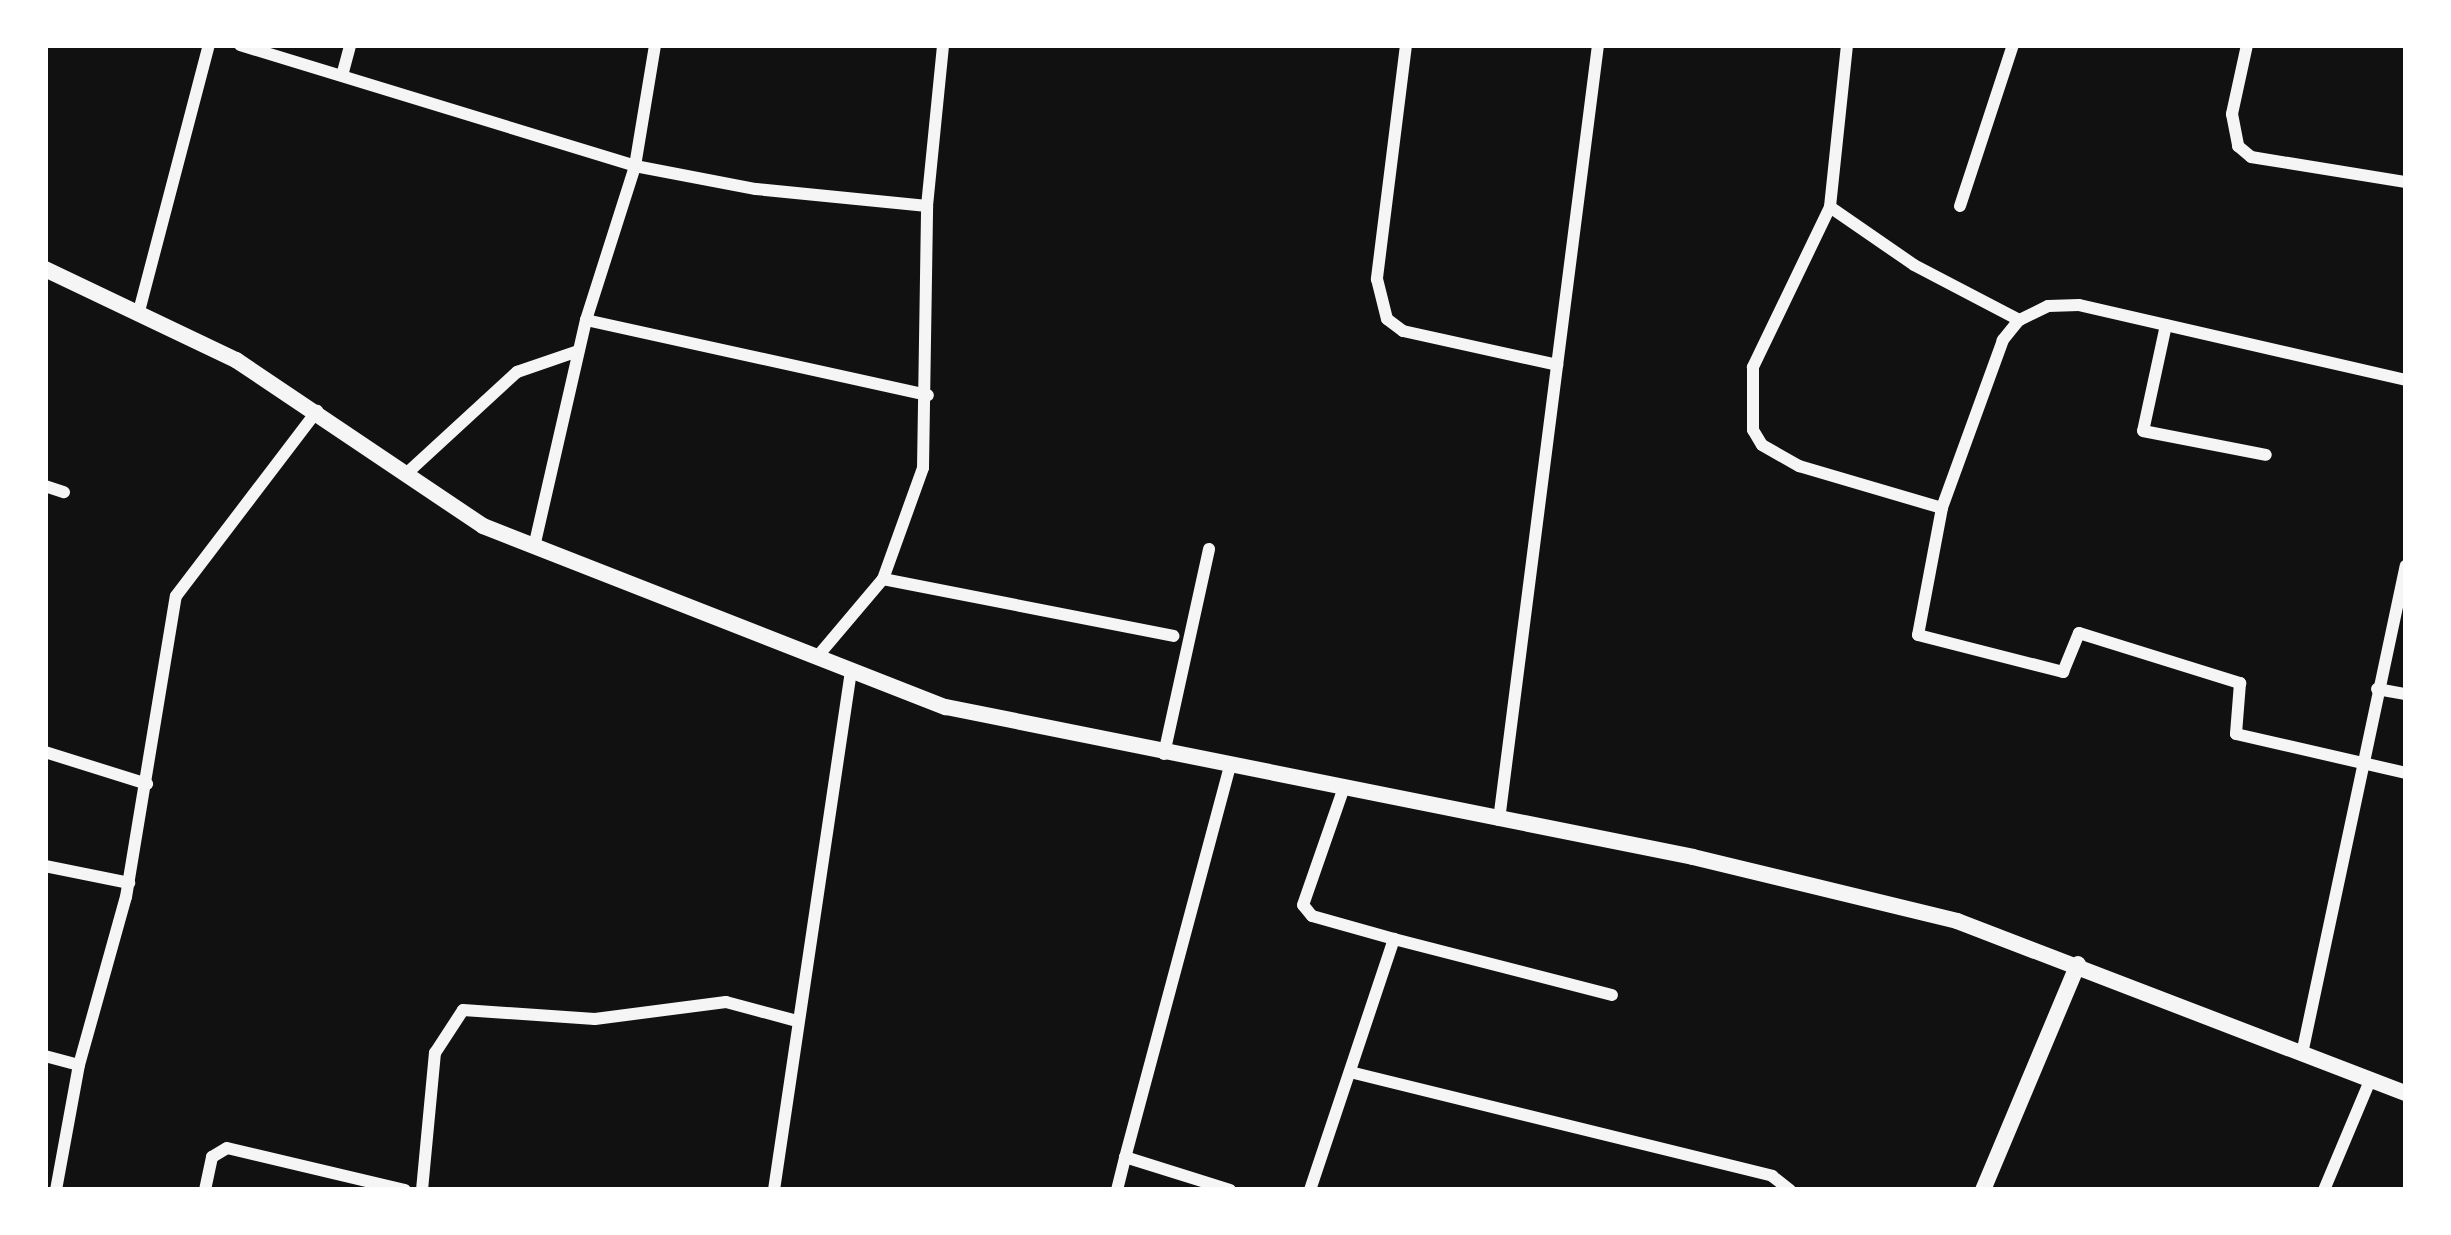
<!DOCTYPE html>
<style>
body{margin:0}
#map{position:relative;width:2451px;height:1235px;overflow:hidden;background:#111;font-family:"Public Sans",sans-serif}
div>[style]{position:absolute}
.minor>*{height:12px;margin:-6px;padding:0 6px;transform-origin:6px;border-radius:6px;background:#f5f5f5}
.tertiary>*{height:16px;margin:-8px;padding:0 8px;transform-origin:8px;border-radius:8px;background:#f5f5f5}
span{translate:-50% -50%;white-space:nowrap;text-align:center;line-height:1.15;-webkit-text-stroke:12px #fff;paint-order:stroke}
.frame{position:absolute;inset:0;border:48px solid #fff;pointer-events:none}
</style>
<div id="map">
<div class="minor">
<div style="left:240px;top:45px;width:413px;rotate:17deg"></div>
<div style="left:635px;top:166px;width:123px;rotate:10.8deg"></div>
<div style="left:756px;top:189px;width:172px;rotate:5.7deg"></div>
<div style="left:1406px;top:45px;width:236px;rotate:97.1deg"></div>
<div style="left:1377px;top:279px;width:41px;rotate:76deg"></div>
<div style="left:1387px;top:319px;width:20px;rotate:37deg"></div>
<div style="left:1403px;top:331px;width:158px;rotate:12.4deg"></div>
<div style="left:1847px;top:45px;width:163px;rotate:96deg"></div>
<div style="left:1830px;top:207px;width:178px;rotate:115.7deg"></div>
<div style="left:1753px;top:367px;width:63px;rotate:90deg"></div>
<div style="left:1753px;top:430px;width:17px;rotate:59deg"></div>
<div style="left:1762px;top:445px;width:43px;rotate:29.6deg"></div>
<div style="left:1799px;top:466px;width:149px;rotate:16.4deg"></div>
<div style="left:2247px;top:45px;width:71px;rotate:102.3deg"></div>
<div style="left:2232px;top:114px;width:33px;rotate:79deg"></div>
<div style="left:2238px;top:146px;width:17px;rotate:40deg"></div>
<div style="left:2251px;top:157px;width:157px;rotate:9.2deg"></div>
<div style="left:343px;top:72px;width:28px;rotate:-75deg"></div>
<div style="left:1960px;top:206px;width:169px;rotate:-71.8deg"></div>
<div style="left:1830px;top:207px;width:102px;rotate:34.6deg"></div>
<div style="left:1914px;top:265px;width:119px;rotate:27.6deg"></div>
<div style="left:138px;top:315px;width:279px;rotate:-75.3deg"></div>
<div style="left:586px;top:320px;width:350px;rotate:12.4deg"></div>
<div style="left:2166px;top:325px;width:108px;rotate:102.2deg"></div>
<div style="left:2143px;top:431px;width:125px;rotate:11deg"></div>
<div style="left:2406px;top:380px;width:335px;rotate:-167.1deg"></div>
<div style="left:2079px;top:305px;width:31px;rotate:178deg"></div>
<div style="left:2048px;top:306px;width:32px;rotate:154deg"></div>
<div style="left:2019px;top:320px;width:26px;rotate:129deg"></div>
<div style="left:2003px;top:340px;width:179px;rotate:110deg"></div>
<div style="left:1942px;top:508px;width:129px;rotate:100.7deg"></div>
<div style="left:1918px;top:635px;width:150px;rotate:14.3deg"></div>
<div style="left:2063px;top:672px;width:42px;rotate:-67.7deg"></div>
<div style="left:2079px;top:633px;width:169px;rotate:17.3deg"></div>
<div style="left:2240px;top:683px;width:51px;rotate:94.5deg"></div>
<div style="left:2236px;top:734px;width:174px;rotate:12.9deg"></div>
<div style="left:406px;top:474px;width:151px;rotate:-42.6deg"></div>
<div style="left:517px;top:372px;width:65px;rotate:-19deg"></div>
<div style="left:45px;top:486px;width:20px;rotate:18deg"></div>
<div style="left:534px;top:547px;width:233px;rotate:-77.1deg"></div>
<div style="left:586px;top:320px;width:162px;rotate:-72.3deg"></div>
<div style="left:635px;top:166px;width:123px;rotate:-80.6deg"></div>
<div style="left:883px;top:579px;width:296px;rotate:11.1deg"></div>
<div style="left:817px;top:657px;width:102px;rotate:-49.8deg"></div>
<div style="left:883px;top:579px;width:118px;rotate:-70.2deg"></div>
<div style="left:923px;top:468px;width:262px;rotate:-89.1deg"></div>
<div style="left:927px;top:206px;width:162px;rotate:-84.3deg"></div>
<div style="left:2377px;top:689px;width:29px;rotate:10deg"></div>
<div style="left:45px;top:752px;width:107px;rotate:17.4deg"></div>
<div style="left:1164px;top:754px;width:210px;rotate:-77.6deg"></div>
<div style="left:1230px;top:766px;width:405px;rotate:105deg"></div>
<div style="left:1125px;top:1157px;width:110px;rotate:17.4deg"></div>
<div style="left:1499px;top:820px;width:781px;rotate:-82.72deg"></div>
<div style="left:45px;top:866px;width:86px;rotate:11.4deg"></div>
<div style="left:1394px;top:939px;width:225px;rotate:14.4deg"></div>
<div style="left:2303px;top:1049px;width:494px;rotate:-78deg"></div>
<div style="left:45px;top:1056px;width:35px;rotate:15deg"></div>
<div style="left:1350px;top:1072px;width:435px;rotate:13.8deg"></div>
<div style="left:1772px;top:1176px;width:23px;rotate:38deg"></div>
<div style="left:56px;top:1190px;width:127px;rotate:-79.6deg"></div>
<div style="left:79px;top:1065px;width:174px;rotate:-74.4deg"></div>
<div style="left:126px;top:897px;width:305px;rotate:-80.6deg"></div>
<div style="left:176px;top:596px;width:233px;rotate:-52.7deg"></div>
<div style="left:205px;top:1190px;width:34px;rotate:-78deg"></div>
<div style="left:212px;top:1157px;width:17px;rotate:-31deg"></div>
<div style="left:227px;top:1148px;width:183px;rotate:13.3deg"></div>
<div style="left:422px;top:1190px;width:138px;rotate:-84.6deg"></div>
<div style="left:435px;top:1053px;width:51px;rotate:-56.9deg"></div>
<div style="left:463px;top:1010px;width:132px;rotate:3.9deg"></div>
<div style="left:595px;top:1019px;width:132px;rotate:-7.4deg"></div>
<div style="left:726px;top:1002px;width:73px;rotate:15deg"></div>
<div style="left:774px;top:1190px;width:525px;rotate:-81.56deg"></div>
<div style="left:1117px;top:1190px;width:34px;rotate:-76deg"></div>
<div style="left:1310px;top:1190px;width:265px;rotate:-71.5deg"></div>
<div style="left:1394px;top:939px;width:85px;rotate:-164.3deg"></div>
<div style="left:1312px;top:916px;width:14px;rotate:-129deg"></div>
<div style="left:1303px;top:905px;width:125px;rotate:-70.8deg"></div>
<div style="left:2324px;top:1190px;width:121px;rotate:-67.2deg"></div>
</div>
<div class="tertiary">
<div style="left:45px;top:269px;width:212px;rotate:25.5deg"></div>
<div style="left:236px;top:360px;width:298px;rotate:33.9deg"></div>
<div style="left:483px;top:526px;width:497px;rotate:21.4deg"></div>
<div style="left:946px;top:707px;width:762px;rotate:11.35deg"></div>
<div style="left:1693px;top:857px;width:272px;rotate:13.6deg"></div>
<div style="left:1957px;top:921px;width:481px;rotate:21deg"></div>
<div style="left:1983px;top:1190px;width:245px;rotate:-67.2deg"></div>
</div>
<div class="frame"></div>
</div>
